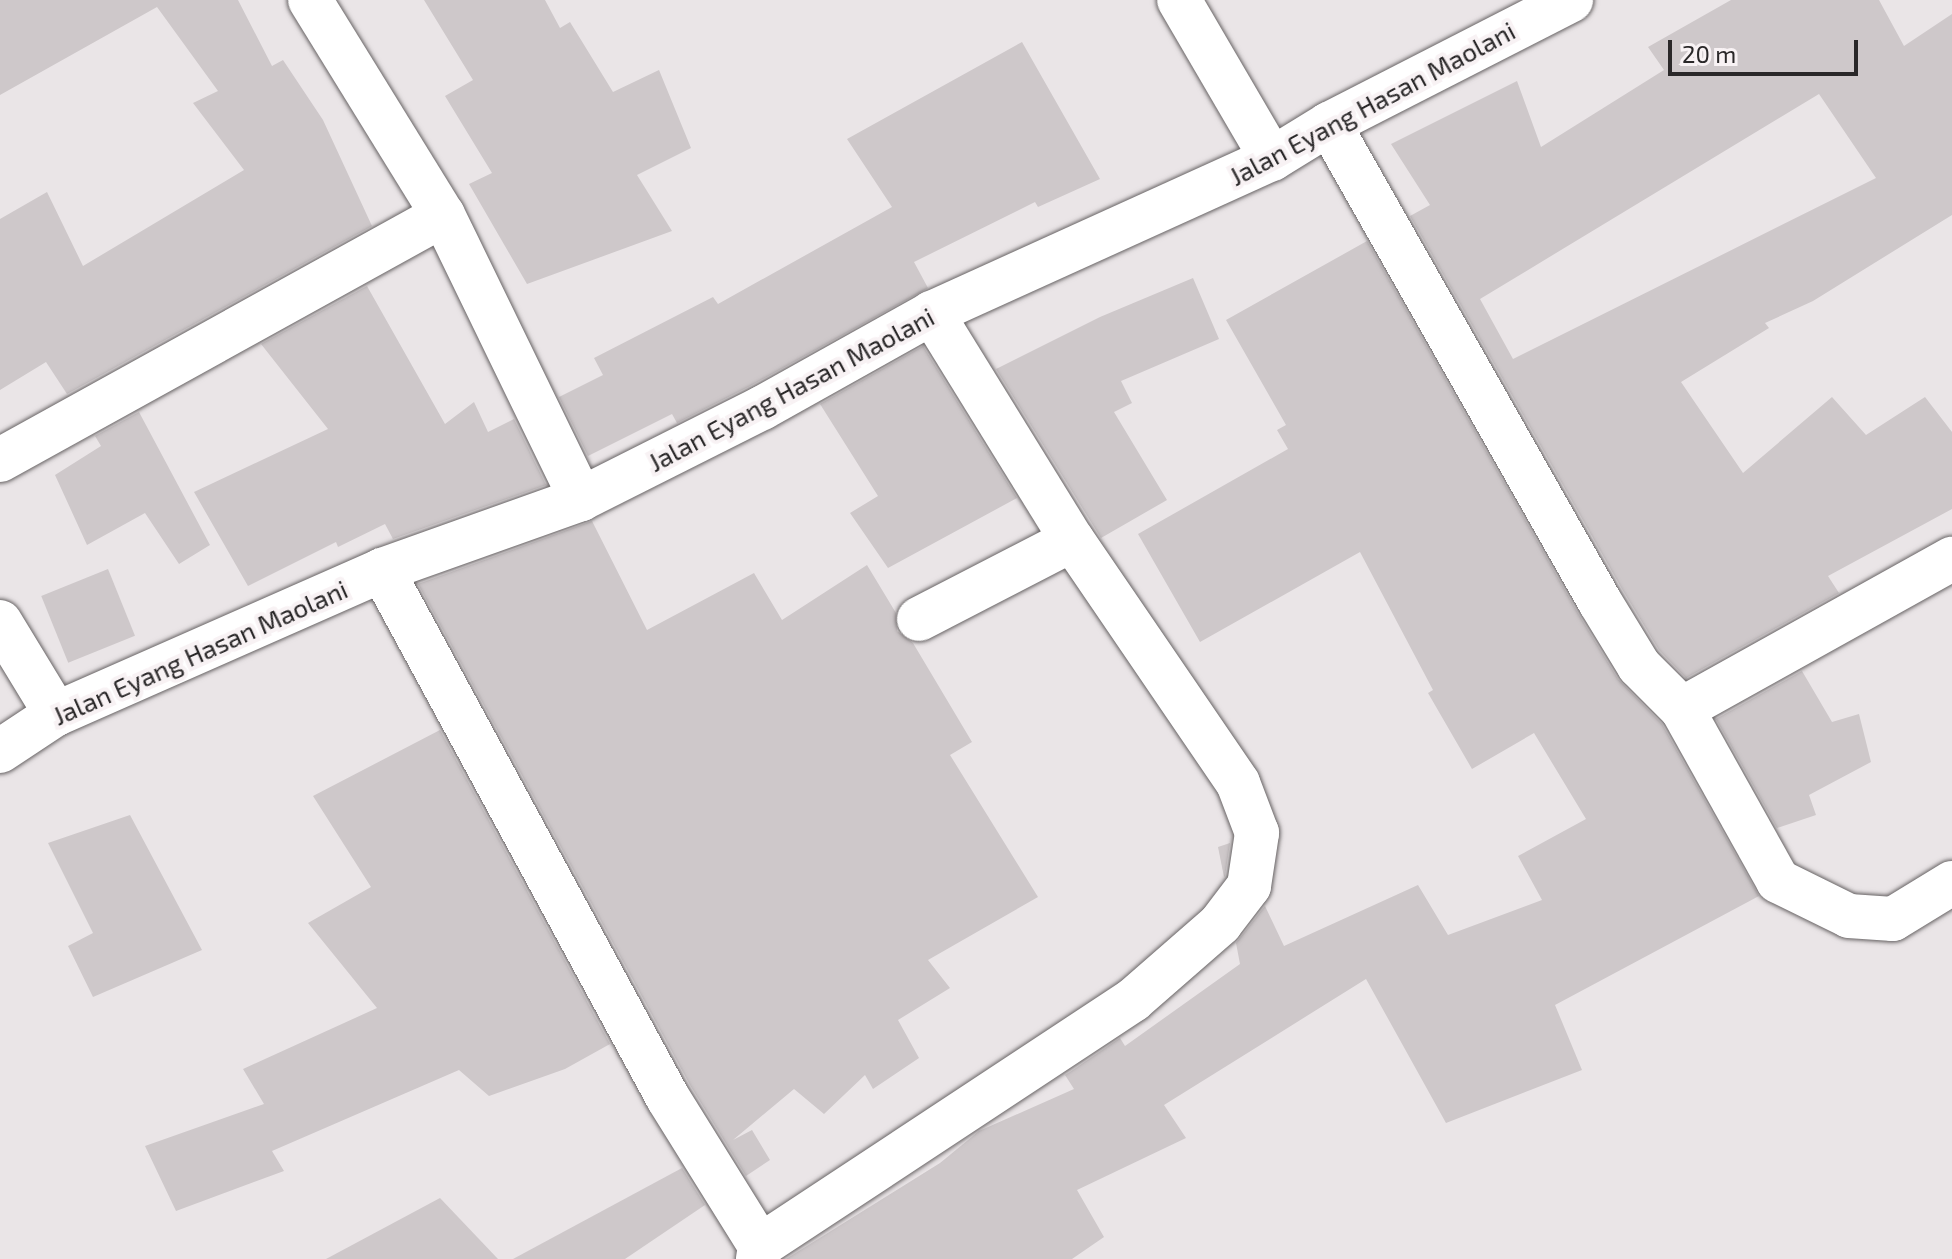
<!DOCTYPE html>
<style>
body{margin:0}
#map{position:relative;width:1952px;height:1259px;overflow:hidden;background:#eae5e7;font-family:"Exo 2",sans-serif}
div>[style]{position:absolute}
.building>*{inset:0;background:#cec8ca;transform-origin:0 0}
.roads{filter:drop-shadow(0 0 2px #676364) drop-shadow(0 0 2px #676364)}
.street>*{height:44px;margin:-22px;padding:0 22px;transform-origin:22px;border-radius:22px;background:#fff}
span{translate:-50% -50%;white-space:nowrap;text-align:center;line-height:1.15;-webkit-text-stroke:8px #f8f2f4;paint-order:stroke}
.street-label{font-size:26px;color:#2a2829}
.scale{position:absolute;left:1668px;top:40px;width:190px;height:36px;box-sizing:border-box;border:4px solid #2a2829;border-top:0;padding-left:10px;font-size:24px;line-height:28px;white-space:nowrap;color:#2a2829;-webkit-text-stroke:6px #f8f2f4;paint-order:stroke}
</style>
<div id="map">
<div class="building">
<div style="clip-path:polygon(0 0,238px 0,272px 66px,283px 60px,323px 120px,372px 226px,67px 394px,46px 362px,0 390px,0 219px,47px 192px,83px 266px,244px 170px,193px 103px,218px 91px,157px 7px,0 95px)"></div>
<div style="clip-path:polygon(424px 0,545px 0,560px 28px,570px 22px,613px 92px,659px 70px,691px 148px,637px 175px,672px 231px,527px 284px,469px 184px,492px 173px,445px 96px,473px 80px)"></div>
<div style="clip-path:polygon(evenodd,1731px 0,1879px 0,1904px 46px,1952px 14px,1952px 215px,1813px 301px,1765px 323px,1769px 328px,1681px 382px,1743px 473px,1832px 397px,1866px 435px,1925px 397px,1952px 432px,1952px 509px,1828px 576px,1839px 593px,1686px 678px,1659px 650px,1622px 589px,1410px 216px,1430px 205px,1391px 144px,1517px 81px,1541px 147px,1664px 70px,1648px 47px,1731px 0,1819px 94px,1876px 178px,1513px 359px,1480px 299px,1819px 94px)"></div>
<div style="clip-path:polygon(1022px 42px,1100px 179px,1038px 207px,1035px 202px,914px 262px,928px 288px,750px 386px,677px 423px,672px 414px,588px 456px,559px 397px,603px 375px,594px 358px,713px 297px,718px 304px,892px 207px,847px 139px)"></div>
<div style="clip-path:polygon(1367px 241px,1579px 615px,1618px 679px,1662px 724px,1759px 896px,1555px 1005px,1582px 1070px,1446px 1123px,1366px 979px,1164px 1105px,1186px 1138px,1077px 1190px,1104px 1237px,1072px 1259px,786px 1259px,940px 1163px,979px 1131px,1074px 1089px,1065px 1075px,1070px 1072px,1120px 1038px,1125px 1046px,1240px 964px,1236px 943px,1265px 906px,1284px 946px,1418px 885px,1448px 935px,1542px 900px,1518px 856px,1586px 819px,1534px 733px,1472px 769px,1428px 693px,1433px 690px,1360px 552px,1200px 642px,1138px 534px,1288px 449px,1277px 430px,1286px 425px,1226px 320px)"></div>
<div style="clip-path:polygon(1193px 278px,1219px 339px,1121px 381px,1132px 403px,1114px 412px,1167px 500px,1101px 538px,996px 369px,1100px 317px)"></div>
<div style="clip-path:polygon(367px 286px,445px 424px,474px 402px,488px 432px,514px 419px,546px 485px,393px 539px,385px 524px,338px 547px,336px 542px,248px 586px,194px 492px,328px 429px,261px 344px)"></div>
<div style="clip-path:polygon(923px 346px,1017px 498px,888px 568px,850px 513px,878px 496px,820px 404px)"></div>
<div style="clip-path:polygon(139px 412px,210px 545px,179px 564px,145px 513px,87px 545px,55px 475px,101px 446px,95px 436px)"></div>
<div style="clip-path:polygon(592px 521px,647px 630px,754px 573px,782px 620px,867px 565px,896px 613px,897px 631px,913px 643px,972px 742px,950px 755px,1038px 897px,928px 960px,950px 988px,898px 1020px,919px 1058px,873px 1089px,865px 1075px,824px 1114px,794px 1089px,733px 1140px,752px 1130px,770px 1160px,746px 1176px,690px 1085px,418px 584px)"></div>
<div style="left:108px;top:569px;width:72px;height:72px;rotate:68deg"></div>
<div style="clip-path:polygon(1802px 671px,1832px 722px,1859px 714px,1871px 762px,1809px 795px,1816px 815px,1777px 828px,1716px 719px)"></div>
<div style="clip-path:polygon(440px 730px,610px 1044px,565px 1069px,489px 1096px,459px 1070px,272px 1151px,284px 1171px,176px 1211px,145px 1146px,264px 1104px,243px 1069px,377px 1008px,308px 923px,371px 887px,313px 796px)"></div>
<div style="clip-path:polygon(130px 815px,202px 950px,93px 997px,68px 946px,93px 933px,48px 843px)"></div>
<div style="clip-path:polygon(1230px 843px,1225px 876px,1224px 877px,1218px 847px)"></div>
<div style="clip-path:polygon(682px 1168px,705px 1205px,625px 1259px,513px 1259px)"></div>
<div style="clip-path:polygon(440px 1198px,498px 1259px,326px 1259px)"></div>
</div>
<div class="roads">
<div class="street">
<div style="left:310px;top:0;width:253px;rotate:58.3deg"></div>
<div style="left:443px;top:215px;width:316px;rotate:64.1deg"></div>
<div style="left:1179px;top:0;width:184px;rotate:59.7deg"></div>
<div style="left:1329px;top:124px;width:549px;rotate:60.45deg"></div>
<div style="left:1600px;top:602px;width:75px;rotate:58.6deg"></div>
<div style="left:1639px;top:666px;width:61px;rotate:45deg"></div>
<div style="left:1682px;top:709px;width:309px;rotate:-29.1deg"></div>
<div style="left:0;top:460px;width:506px;rotate:-28.94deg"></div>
<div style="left:382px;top:570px;width:600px;rotate:61.56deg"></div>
<div style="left:668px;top:1098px;width:174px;rotate:58.1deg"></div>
<div style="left:760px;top:1246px;width:13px;rotate:99deg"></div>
<div style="left:919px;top:619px;width:172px;rotate:-27.3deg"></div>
<div style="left:0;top:622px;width:108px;rotate:58.7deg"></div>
<div style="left:1682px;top:709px;width:197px;rotate:60.8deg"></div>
<div style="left:1778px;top:881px;width:79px;rotate:26.2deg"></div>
<div style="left:1849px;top:916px;width:44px;rotate:3.9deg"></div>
<div style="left:1893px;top:919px;width:69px;rotate:-31.4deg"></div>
<div style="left:0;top:751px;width:67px;rotate:-33.5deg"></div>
<div style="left:56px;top:714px;width:356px;rotate:-23.8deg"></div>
<div style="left:382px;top:570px;width:211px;rotate:-19.6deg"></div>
<div style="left:581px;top:499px;width:203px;rotate:-26.7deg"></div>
<div style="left:762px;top:408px;width:195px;rotate:-29.2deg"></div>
<div style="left:932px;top:313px;width:373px;rotate:-24.4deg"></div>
<div style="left:1272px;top:159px;width:67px;rotate:-31.6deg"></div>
<div style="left:1329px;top:124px;width:272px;rotate:-27.1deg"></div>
<div style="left:760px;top:1246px;width:447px;rotate:-33.4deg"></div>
<div style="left:1133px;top:1000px;width:116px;rotate:-41.1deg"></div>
<div style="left:1220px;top:924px;width:48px;rotate:-52.7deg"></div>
<div style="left:1249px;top:886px;width:54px;rotate:-81.4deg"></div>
<div style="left:1257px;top:833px;width:53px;rotate:-110.8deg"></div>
<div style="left:1238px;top:783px;width:294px;rotate:-124.3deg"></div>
<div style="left:1072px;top:540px;width:267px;rotate:-121.7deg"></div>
</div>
</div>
<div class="street-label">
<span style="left:1372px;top:103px;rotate:-28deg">Jalan Eyang Hasan Maolani</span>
<span style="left:791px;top:389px;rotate:-28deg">Jalan Eyang Hasan Maolani</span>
<span style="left:200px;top:652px;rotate:-24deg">Jalan Eyang Hasan Maolani</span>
</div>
<div class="scale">20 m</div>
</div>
